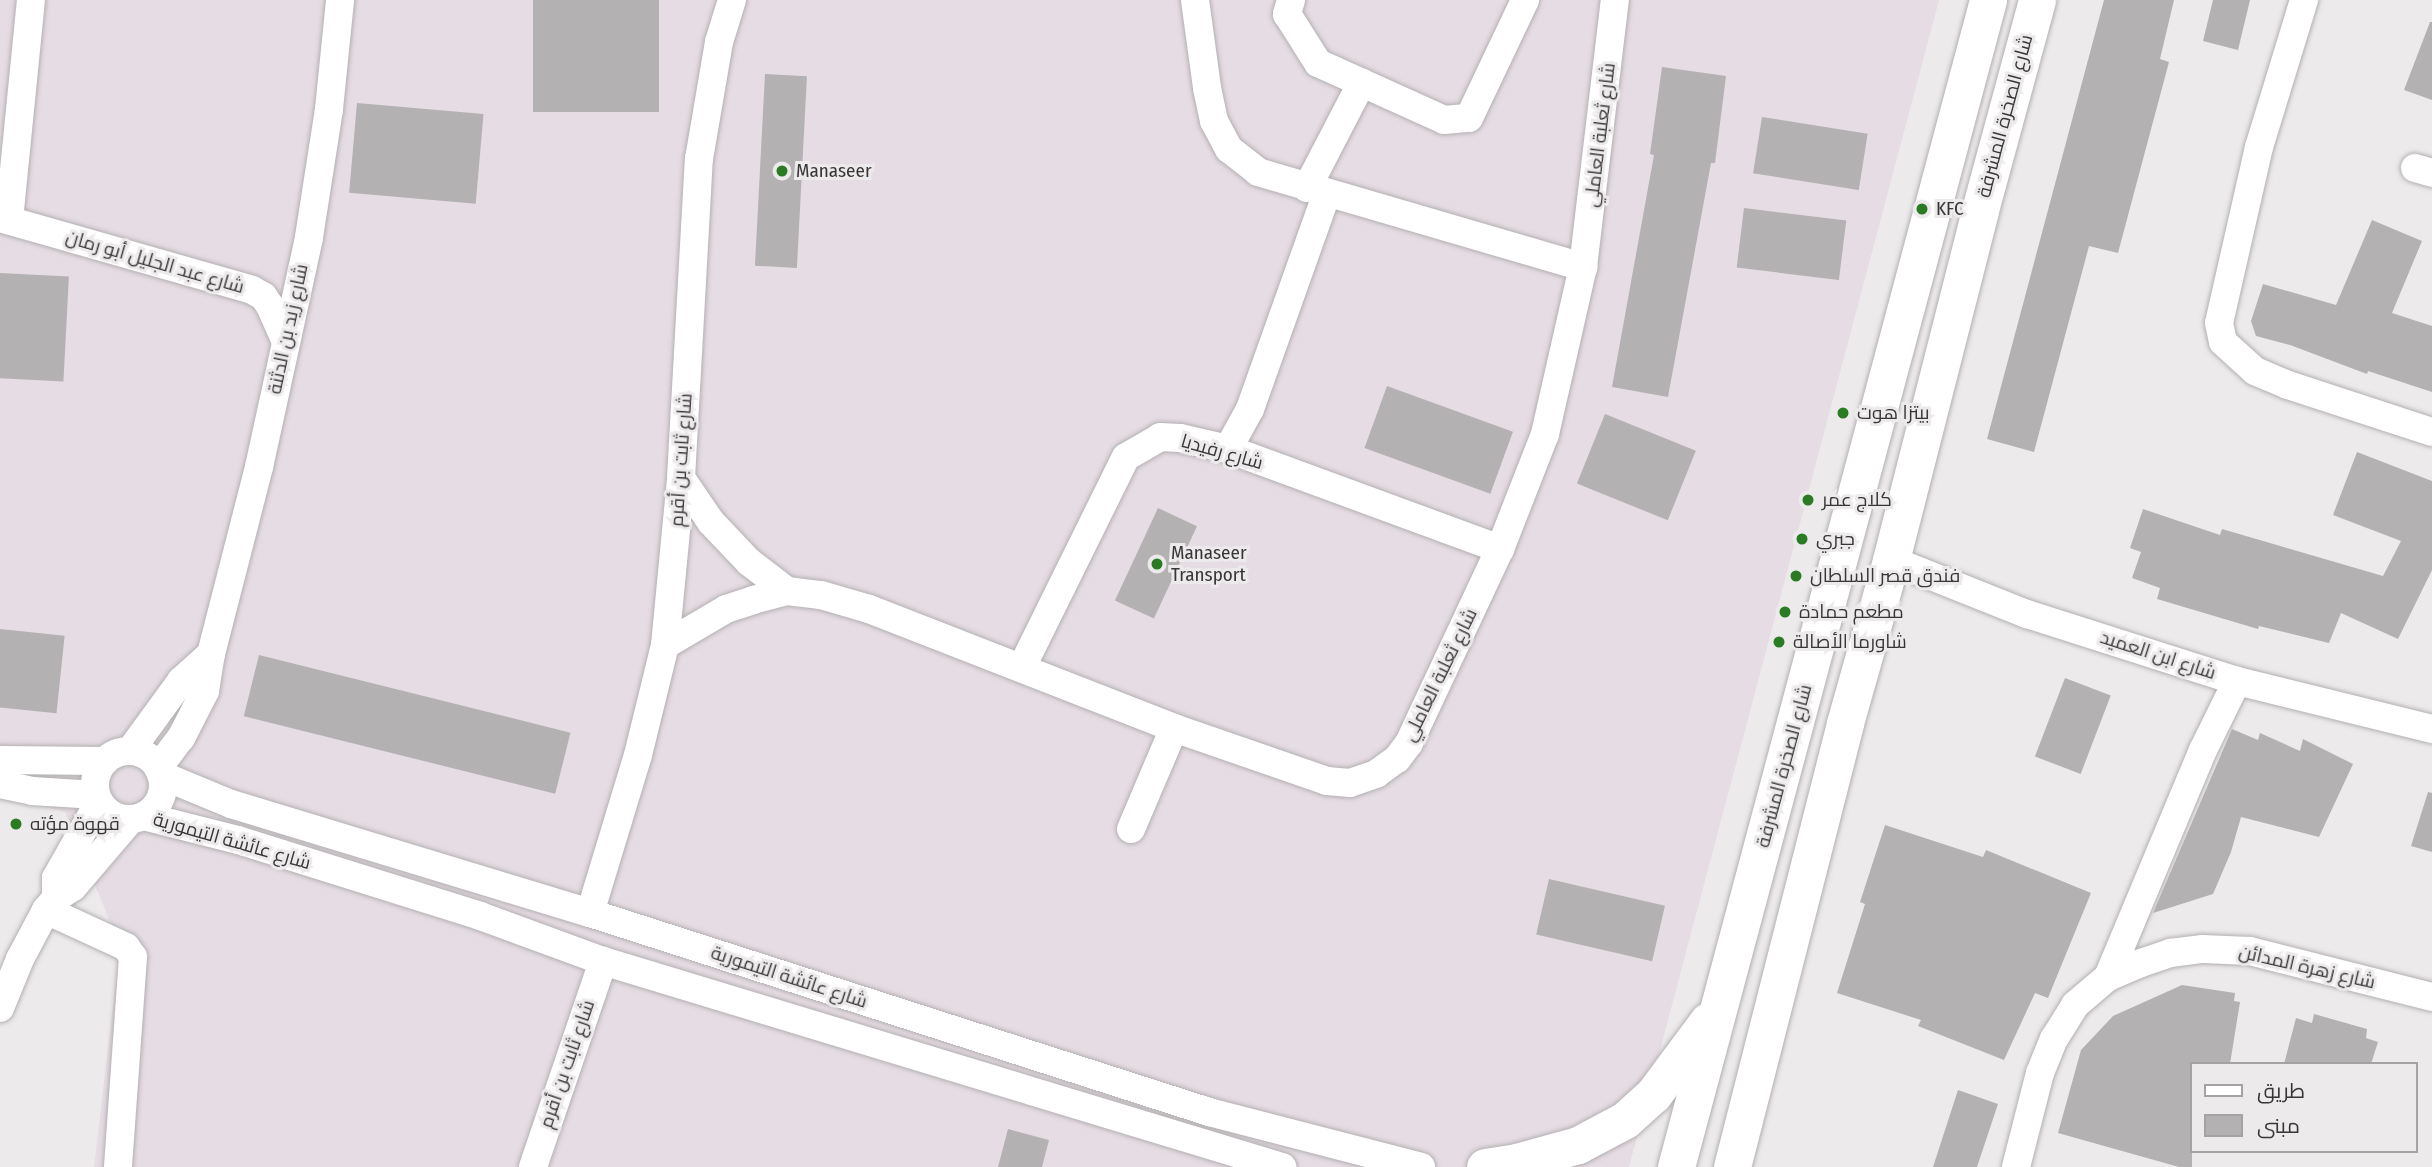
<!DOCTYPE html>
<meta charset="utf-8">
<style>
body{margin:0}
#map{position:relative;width:2432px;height:1167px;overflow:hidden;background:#edeaec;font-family:"Fira Sans Condensed",Cairo,sans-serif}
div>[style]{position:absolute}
.built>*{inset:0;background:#e6dce3}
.building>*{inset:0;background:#b4b1b2;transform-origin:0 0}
.roads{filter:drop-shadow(0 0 2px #b3b0b2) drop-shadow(0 0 2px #b3b0b2)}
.minor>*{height:28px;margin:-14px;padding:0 14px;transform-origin:14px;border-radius:14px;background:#fff}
.minor>.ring{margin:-14px;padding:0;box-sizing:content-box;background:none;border:28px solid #fff;border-radius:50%}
.major>*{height:37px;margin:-18.5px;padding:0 18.5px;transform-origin:18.5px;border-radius:18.5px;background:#fff}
.dots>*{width:19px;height:19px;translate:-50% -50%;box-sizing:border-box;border:4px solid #edeaec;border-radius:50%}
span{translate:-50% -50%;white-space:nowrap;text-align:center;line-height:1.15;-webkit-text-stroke:6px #edeaec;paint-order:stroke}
.street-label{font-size:19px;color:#383738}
.poi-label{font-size:19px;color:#383738}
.left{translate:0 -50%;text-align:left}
.legend{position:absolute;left:2190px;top:1062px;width:228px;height:91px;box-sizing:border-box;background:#edeaec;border:2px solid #a5a2a4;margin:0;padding:9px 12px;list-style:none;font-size:21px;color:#383738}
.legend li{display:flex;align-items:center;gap:14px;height:35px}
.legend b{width:35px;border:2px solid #a5a2a4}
</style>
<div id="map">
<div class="built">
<div style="clip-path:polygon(0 0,1939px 0,1629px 1167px,94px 1167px,120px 946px,65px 812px,0 794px)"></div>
</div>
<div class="building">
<div style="left:533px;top:0;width:126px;height:112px"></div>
<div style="clip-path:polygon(2104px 0,2174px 0,2160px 59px,2169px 62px,2118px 253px,2089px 246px,2034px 452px,1987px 439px)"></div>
<div style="clip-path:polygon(2213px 0,2250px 0,2238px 50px,2203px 41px)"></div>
<div style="clip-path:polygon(2430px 22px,2432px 22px,2432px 100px,2404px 90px)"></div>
<div style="clip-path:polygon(1662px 67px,1726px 76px,1715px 163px,1711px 163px,1668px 397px,1612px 387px,1654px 155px,1650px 154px)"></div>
<div style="left:765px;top:74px;width:42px;height:192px;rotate:3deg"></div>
<div style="left:357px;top:103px;width:127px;height:90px;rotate:5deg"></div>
<div style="left:1762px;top:117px;width:107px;height:57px;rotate:9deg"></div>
<div style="left:1744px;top:208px;width:103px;height:60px;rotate:7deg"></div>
<div style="clip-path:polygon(2372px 220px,2422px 241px,2392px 313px,2432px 326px,2432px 392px,2368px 371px,2367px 374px,2290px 345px,2256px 336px,2251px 321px,2263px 284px,2336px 305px)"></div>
<div style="left:0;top:273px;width:69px;height:105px;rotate:3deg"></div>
<div style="left:1387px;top:386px;width:134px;height:66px;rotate:20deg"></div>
<div style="left:1605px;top:414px;width:98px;height:75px;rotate:22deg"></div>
<div style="clip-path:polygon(2357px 452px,2432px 481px,2432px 570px,2398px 639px,2341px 613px,2329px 643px,2259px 626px,2258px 629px,2157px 599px,2160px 588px,2132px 578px,2141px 552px,2130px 548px,2143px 509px,2220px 535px,2222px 529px,2383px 576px,2401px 541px,2333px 515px)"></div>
<div style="left:1158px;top:508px;width:43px;height:102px;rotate:25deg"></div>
<div style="left:0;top:629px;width:65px;height:78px;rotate:6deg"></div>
<div style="left:259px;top:655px;width:321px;height:63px;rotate:14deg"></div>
<div style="left:2065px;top:678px;width:49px;height:84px;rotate:21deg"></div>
<div style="clip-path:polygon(2232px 729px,2258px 740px,2260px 733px,2300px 751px,2303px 739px,2353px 764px,2319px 837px,2241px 817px,2231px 852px,2213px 894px,2153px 913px)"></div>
<div style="clip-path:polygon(2428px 792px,2432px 793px,2432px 852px,2411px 846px)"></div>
<div style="clip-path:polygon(1885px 825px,1983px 857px,1986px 850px,2091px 893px,2048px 998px,2035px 993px,2004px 1060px,1918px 1026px,1921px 1020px,1837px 993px,1865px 904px,1860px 902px)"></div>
<div style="left:1549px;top:879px;width:119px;height:57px;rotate:13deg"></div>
<div style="clip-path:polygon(2182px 985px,2235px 993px,2234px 1001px,2240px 1002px,2230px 1064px,2192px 1064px,2192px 1167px,2179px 1167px,2058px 1133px,2081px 1050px,2113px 1016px)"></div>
<div style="clip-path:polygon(2314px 1014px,2367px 1029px,2366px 1038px,2378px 1042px,2371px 1064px,2284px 1064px,2296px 1018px,2312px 1023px)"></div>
<div style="clip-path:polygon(1958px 1090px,1998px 1104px,1977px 1167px,1933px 1167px)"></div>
<div style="clip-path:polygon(1008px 1129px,1049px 1140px,1042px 1167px,998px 1167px)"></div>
</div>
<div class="roads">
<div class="minor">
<div style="left:1195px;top:0;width:89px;rotate:82.2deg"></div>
<div style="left:1207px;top:88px;width:34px;rotate:78deg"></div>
<div style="left:1214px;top:121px;width:32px;rotate:62deg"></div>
<div style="left:1229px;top:149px;width:37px;rotate:38deg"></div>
<div style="left:1258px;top:172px;width:339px;rotate:16.3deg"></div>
<div style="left:1291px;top:0;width:15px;rotate:106deg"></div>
<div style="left:1287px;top:14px;width:58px;rotate:57.7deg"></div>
<div style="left:1318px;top:63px;width:138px;rotate:24.3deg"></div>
<div style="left:1444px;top:120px;width:25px;rotate:-5deg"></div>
<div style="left:1469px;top:118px;width:131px;rotate:-64.6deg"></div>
<div style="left:2304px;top:0;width:154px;rotate:107deg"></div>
<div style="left:2259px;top:147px;width:180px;rotate:102.8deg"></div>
<div style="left:2219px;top:323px;width:19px;rotate:78deg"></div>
<div style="left:2223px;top:342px;width:43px;rotate:42.2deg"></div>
<div style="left:2255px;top:371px;width:36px;rotate:23deg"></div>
<div style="left:2288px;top:385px;width:151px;rotate:18.1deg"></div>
<div style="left:2415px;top:168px;width:18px;rotate:16deg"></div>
<div style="left:1307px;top:188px;width:119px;rotate:-62.6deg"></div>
<div style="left:0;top:218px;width:262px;rotate:15.9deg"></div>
<div style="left:252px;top:290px;width:13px;rotate:29deg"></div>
<div style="left:263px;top:296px;width:12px;rotate:55deg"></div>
<div style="left:270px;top:306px;width:36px;rotate:66deg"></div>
<div style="left:9px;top:220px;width:221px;rotate:-84.3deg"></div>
<div style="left:1228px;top:449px;width:46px;rotate:-61.2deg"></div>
<div style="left:1250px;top:409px;width:229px;rotate:-70.4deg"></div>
<div style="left:681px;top:478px;width:53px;rotate:55.7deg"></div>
<div style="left:711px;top:522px;width:55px;rotate:46.5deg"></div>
<div style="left:749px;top:562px;width:48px;rotate:37.3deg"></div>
<div style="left:1891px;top:560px;width:146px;rotate:21.7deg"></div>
<div style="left:2027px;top:614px;width:220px;rotate:17.7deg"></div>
<div style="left:2237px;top:681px;width:201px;rotate:13.8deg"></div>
<div style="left:665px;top:645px;width:71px;rotate:-30.5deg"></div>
<div style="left:726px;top:609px;width:28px;rotate:-18deg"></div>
<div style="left:753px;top:600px;width:35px;rotate:-15deg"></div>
<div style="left:787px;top:591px;width:34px;rotate:7deg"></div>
<div style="left:821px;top:595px;width:50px;rotate:16.3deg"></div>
<div style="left:869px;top:609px;width:327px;rotate:21.3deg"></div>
<div style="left:1174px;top:728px;width:162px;rotate:19.1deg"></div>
<div style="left:1327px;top:781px;width:23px;rotate:5deg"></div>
<div style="left:1350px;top:783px;width:28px;rotate:-19deg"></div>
<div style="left:1376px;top:774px;width:26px;rotate:-36deg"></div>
<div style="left:1397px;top:759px;width:20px;rotate:-53deg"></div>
<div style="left:1409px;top:743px;width:214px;rotate:-64.9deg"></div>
<div style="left:1500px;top:549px;width:123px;rotate:-68.6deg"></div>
<div style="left:1545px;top:434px;width:171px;rotate:-77.2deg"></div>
<div style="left:1583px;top:267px;width:269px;rotate:-83.2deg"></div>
<div style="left:1022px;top:667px;width:234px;rotate:-63.7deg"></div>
<div style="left:1126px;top:457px;width:39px;rotate:-30deg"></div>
<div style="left:1160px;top:437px;width:20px;rotate:3deg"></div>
<div style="left:1180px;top:438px;width:49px;rotate:12.9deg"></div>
<div style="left:1228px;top:449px;width:290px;rotate:20.2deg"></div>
<div style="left:130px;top:751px;width:87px;rotate:-53.9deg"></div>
<div style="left:181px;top:681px;width:40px;rotate:-42deg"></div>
<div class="ring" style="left:95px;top:751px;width:40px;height:40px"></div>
<div style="left:0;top:760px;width:105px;rotate:0.5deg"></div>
<div style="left:158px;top:768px;width:38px;rotate:-53deg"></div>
<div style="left:181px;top:738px;width:53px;rotate:-62.9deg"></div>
<div style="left:205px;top:691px;width:37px;rotate:-81deg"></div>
<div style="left:211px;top:654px;width:193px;rotate:-75.6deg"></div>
<div style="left:259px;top:467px;width:235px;rotate:-77.7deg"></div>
<div style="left:309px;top:237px;width:130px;rotate:-81.1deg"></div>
<div style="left:329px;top:109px;width:110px;rotate:-84.2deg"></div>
<div style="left:161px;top:775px;width:76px;rotate:22.5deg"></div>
<div style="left:231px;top:804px;width:375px;rotate:16.9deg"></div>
<div style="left:590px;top:913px;width:650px;rotate:17.82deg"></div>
<div style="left:1209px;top:1112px;width:219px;rotate:14.5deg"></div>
<div style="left:0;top:784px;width:33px;rotate:12deg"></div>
<div style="left:32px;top:791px;width:64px;rotate:3.6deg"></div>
<div style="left:143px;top:816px;width:98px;rotate:14.2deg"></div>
<div style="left:238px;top:840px;width:254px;rotate:17.4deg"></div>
<div style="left:480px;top:916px;width:131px;rotate:20.1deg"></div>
<div style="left:603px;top:961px;width:710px;rotate:16.88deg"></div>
<div style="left:1131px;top:829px;width:110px;rotate:-66.9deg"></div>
<div style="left:56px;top:898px;width:20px;rotate:-90deg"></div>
<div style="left:56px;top:878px;width:87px;rotate:-60.5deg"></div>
<div style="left:46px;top:910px;width:88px;rotate:24.8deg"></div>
<div style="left:126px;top:947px;width:12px;rotate:55deg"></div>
<div style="left:133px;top:957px;width:211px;rotate:94.1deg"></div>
<div style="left:590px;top:913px;width:165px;rotate:-73.1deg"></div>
<div style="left:638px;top:755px;width:113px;rotate:-76.2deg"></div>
<div style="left:665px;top:645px;width:168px;rotate:-84.5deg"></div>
<div style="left:681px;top:478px;width:320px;rotate:-86.8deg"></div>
<div style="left:699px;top:159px;width:119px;rotate:-80.3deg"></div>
<div style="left:719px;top:42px;width:44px;rotate:-72.8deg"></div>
<div style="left:2108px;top:977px;width:246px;rotate:-67.3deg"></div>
<div style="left:2203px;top:750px;width:77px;rotate:-63.8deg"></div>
<div style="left:0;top:1008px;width:53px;rotate:-67.8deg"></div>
<div style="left:20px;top:959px;width:55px;rotate:-62deg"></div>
<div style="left:46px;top:910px;width:16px;rotate:-50deg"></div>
<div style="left:56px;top:898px;width:20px;rotate:-33deg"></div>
<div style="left:73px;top:887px;width:89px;rotate:-49.5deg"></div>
<div style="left:533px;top:1167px;width:218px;rotate:-71.2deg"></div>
<div style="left:2016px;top:1167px;width:97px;rotate:-75.7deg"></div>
<div style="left:2040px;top:1073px;width:37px;rotate:-68deg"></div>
<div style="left:2054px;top:1039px;width:40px;rotate:-58deg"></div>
<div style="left:2075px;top:1005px;width:43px;rotate:-40.3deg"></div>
<div style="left:2108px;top:977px;width:36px;rotate:-23deg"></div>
<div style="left:2141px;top:963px;width:31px;rotate:-19deg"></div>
<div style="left:2170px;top:953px;width:33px;rotate:-7deg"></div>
<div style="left:2203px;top:949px;width:47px;rotate:2.4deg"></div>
<div style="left:2250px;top:951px;width:188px;rotate:14.2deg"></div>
</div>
<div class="major">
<div style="left:1485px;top:1167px;width:31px;rotate:-9deg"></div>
<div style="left:1516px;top:1162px;width:64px;rotate:-15.3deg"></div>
<div style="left:1578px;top:1145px;width:53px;rotate:-28deg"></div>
<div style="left:1625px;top:1120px;width:38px;rotate:-42deg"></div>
<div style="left:1653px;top:1095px;width:92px;rotate:-53.4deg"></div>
<div style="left:1676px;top:1167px;width:1208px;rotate:-75.03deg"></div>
<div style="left:1732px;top:1167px;width:458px;rotate:-75.7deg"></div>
<div style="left:1845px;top:723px;width:169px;rotate:-74.2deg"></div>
<div style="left:1891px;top:560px;width:361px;rotate:-75.7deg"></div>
<div style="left:1980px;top:210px;width:218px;rotate:-74.8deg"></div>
</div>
</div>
<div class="dots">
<div style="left:782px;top:171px;background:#2b7b25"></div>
<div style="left:1922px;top:209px;background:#2b7b25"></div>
<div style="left:1843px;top:413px;background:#2b7b25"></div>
<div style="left:1808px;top:500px;background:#2b7b25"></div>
<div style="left:1802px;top:539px;background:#2b7b25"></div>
<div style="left:1157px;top:564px;background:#2b7b25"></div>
<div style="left:1796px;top:576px;background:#2b7b25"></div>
<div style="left:1785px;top:612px;background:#2b7b25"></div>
<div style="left:1779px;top:642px;background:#2b7b25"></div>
<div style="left:16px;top:824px;background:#2b7b25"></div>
</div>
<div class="street-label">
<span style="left:2005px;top:116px;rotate:-75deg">شارع الصخرة المشرفة</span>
<span style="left:1600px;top:135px;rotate:-83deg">شارع ثعلبة العاملي</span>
<span style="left:155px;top:262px;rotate:16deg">شارع عبد الجليل أبو رمان</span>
<span style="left:288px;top:329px;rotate:-78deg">شارع زيد بن الدثنة</span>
<span style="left:1222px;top:452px;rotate:16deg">شارع رفيديا</span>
<span style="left:681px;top:460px;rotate:-86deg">شارع ثابت بن أقرم</span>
<span style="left:2158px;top:655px;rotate:18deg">شارع ابن العميد</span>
<span style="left:1440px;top:675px;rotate:-64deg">شارع ثعلبة العاملي</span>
<span style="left:1784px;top:766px;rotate:-75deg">شارع الصخرة المشرفة</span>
<span style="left:232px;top:841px;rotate:16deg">شارع عائشة التيمورية</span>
<span style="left:2307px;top:967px;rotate:13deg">شارع زهرة المدائن</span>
<span style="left:789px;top:977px;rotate:18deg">شارع عائشة التيمورية</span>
<span style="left:567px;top:1064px;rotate:-71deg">شارع ثابت بن أقرم</span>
</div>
<div class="poi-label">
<span class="left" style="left:796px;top:171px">Manaseer</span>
<span class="left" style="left:1936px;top:209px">KFC</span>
<span class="left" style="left:1857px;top:413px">بيتزا هوت</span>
<span class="left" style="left:1822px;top:500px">كلاج عمر</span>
<span class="left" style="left:1816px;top:539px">جبري</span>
<span class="left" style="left:1171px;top:564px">Manaseer<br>Transport</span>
<span class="left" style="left:1810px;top:576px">فندق قصر السلطان</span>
<span class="left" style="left:1799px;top:612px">مطعم حمادة</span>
<span class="left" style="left:1793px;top:642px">شاورما الأصالة</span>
<span class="left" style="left:30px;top:824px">قهوة مؤته</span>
</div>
<ul class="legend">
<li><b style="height:9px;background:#fff"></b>طريق</li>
<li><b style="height:19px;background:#b4b1b2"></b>مبنى</li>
</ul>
</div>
